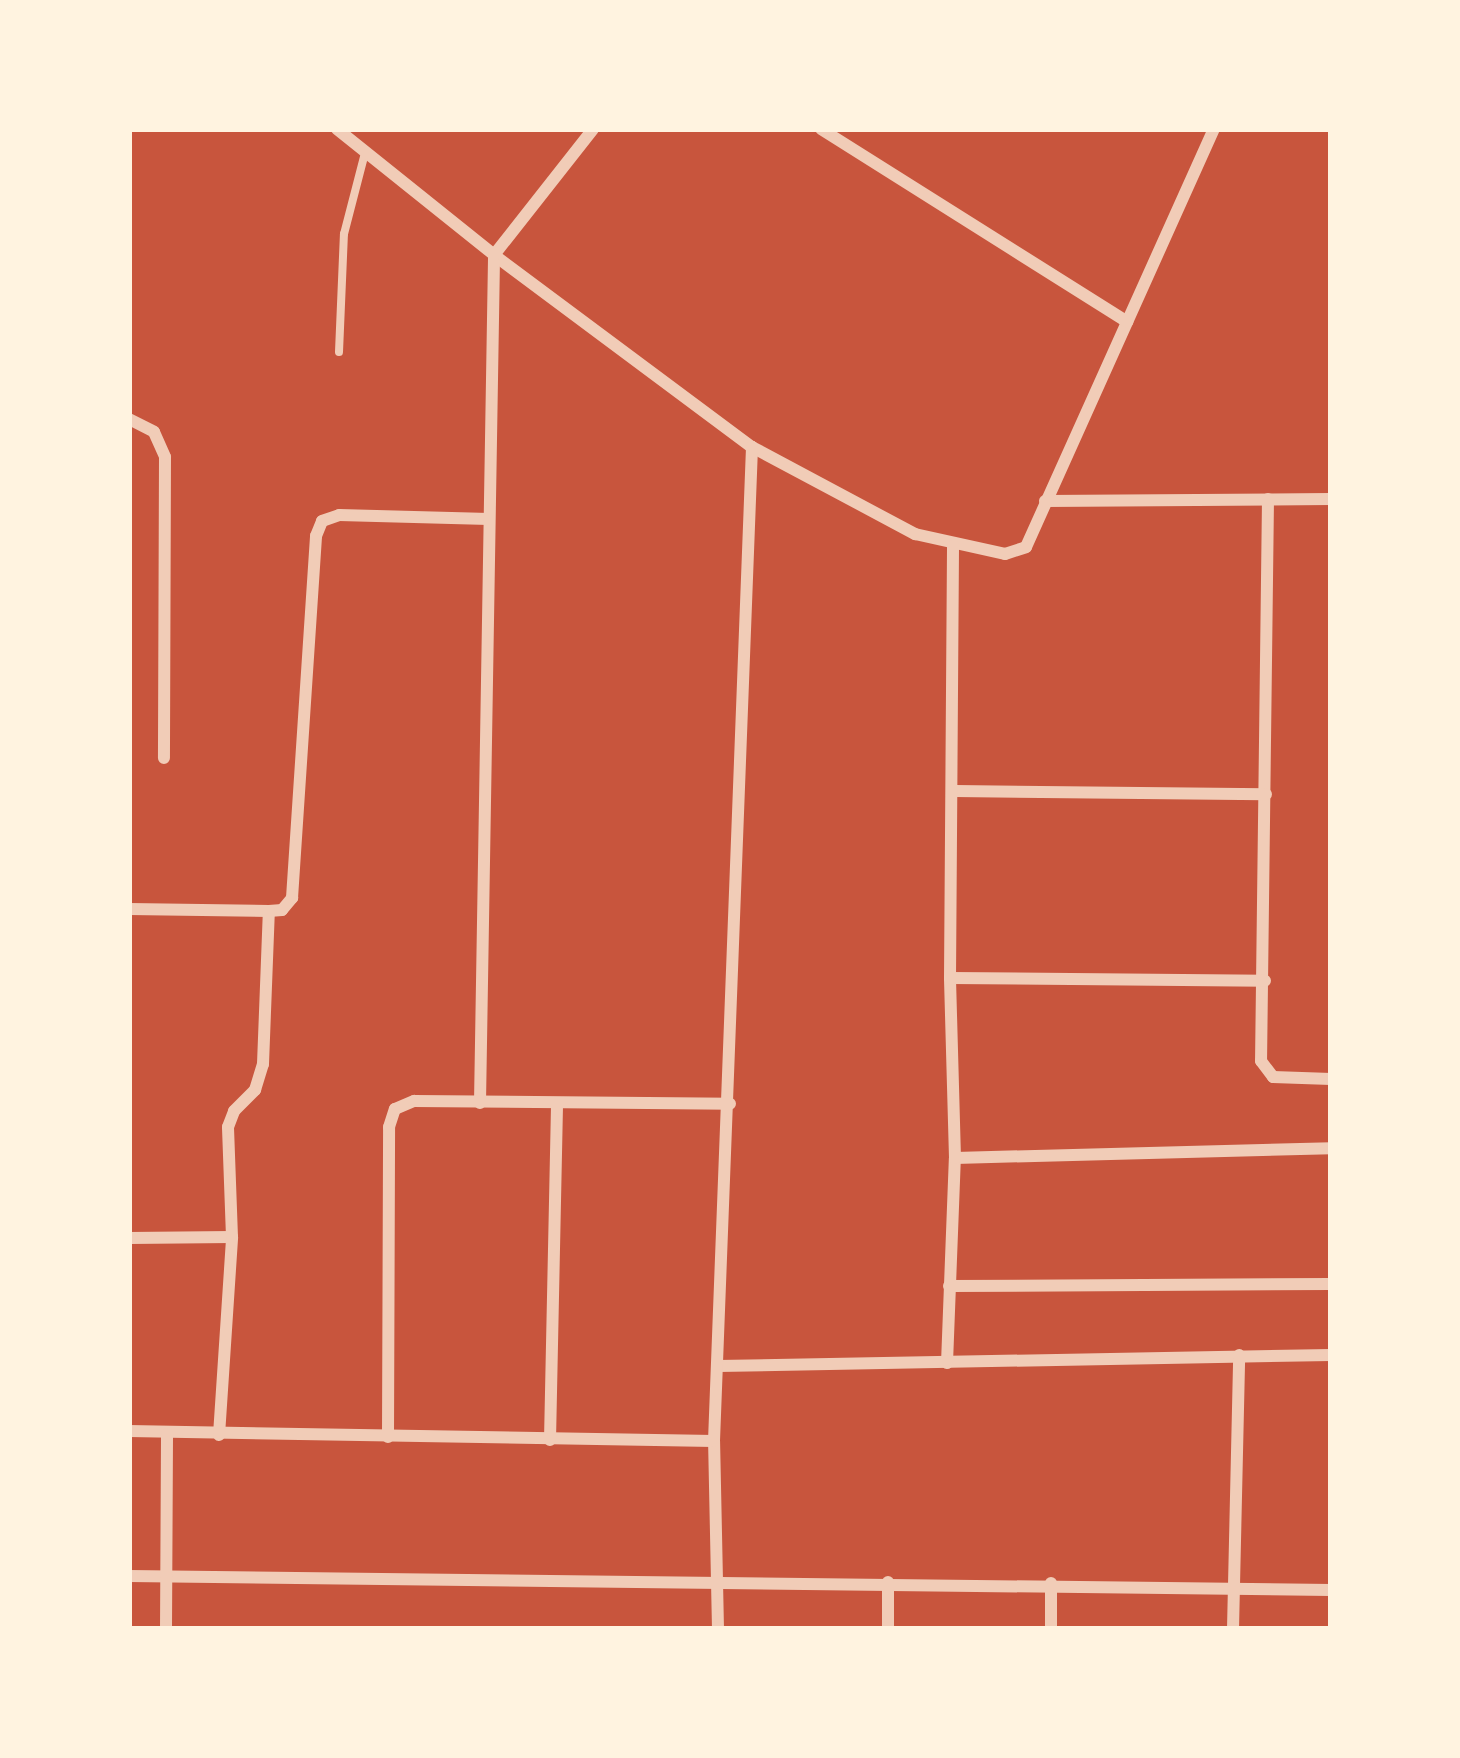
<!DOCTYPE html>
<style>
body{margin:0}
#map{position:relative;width:1460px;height:1758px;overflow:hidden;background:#c8553d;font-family:"PT Sans",sans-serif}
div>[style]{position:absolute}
.service>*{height:8px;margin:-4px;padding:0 4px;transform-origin:4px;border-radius:4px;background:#f1ccb7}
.minor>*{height:12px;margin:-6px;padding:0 6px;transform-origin:6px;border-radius:6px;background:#f1ccb7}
span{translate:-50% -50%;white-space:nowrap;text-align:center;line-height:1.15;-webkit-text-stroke:9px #fff3e0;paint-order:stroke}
.frame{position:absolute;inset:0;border:132px solid #fff3e0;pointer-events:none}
</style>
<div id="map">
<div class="service">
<div style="left:339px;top:352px;width:118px;rotate:-87.6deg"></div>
<div style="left:344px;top:234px;width:84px;rotate:-75.5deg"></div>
</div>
<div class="minor">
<div style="left:337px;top:129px;width:201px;rotate:38.7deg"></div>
<div style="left:494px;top:255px;width:322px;rotate:36.7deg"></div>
<div style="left:752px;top:447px;width:185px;rotate:28.1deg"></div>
<div style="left:915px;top:534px;width:92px;rotate:12.5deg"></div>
<div style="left:1005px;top:554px;width:22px;rotate:-18deg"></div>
<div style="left:1026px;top:547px;width:458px;rotate:-65.8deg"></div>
<div style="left:821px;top:129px;width:362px;rotate:32.2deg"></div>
<div style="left:129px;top:419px;width:28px;rotate:27deg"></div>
<div style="left:154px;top:432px;width:27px;rotate:66deg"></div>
<div style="left:165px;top:457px;width:301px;rotate:90.2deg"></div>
<div style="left:1268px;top:499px;width:562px;rotate:90.71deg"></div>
<div style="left:1261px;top:1061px;width:20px;rotate:53deg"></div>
<div style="left:1273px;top:1077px;width:58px;rotate:2deg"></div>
<div style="left:1045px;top:501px;width:286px;rotate:-0.4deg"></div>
<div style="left:955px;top:791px;width:311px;rotate:0.6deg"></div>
<div style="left:129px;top:909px;width:140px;rotate:0.8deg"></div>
<div style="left:269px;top:911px;width:13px;rotate:-4deg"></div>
<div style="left:282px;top:910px;width:16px;rotate:-50deg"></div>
<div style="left:292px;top:898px;width:363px;rotate:-86.2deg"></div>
<div style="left:316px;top:536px;width:16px;rotate:-68deg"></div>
<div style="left:322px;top:521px;width:18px;rotate:-19deg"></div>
<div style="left:339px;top:515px;width:150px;rotate:1.5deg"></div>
<div style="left:950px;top:978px;width:315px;rotate:0.5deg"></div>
<div style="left:480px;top:1103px;width:848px;rotate:-89.05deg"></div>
<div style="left:494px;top:255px;width:160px;rotate:-51.8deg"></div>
<div style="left:955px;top:1158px;width:376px;rotate:-1.5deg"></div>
<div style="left:129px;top:1238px;width:103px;rotate:-0.6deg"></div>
<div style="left:949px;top:1286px;width:382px;rotate:-0.3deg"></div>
<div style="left:947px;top:1363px;width:205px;rotate:-87.8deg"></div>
<div style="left:955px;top:1158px;width:180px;rotate:-91.6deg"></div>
<div style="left:950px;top:978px;width:432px;rotate:-89.6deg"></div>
<div style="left:718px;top:1366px;width:613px;rotate:-1.03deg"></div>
<div style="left:129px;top:1431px;width:585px;rotate:0.98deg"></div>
<div style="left:219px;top:1435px;width:198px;rotate:-86.2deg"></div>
<div style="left:232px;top:1237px;width:110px;rotate:-92.1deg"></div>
<div style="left:228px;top:1127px;width:17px;rotate:-69deg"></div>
<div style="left:234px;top:1111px;width:30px;rotate:-45deg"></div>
<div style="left:255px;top:1090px;width:27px;rotate:-73deg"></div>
<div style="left:263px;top:1064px;width:153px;rotate:-87.8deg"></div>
<div style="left:388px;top:1437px;width:310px;rotate:-89.8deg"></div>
<div style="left:389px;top:1127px;width:19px;rotate:-72deg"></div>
<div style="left:395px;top:1109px;width:21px;rotate:-23deg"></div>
<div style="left:414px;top:1101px;width:316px;rotate:0.5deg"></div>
<div style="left:550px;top:1440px;width:335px;rotate:-88.8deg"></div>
<div style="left:129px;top:1576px;width:1202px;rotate:0.67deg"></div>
<div style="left:888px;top:1582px;width:47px;rotate:90deg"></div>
<div style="left:1051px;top:1583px;width:46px;rotate:90deg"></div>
<div style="left:166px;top:1629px;width:195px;rotate:-89.7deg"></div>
<div style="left:718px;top:1629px;width:188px;rotate:-91.2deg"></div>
<div style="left:714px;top:1441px;width:995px;rotate:-87.81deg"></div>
<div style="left:1233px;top:1629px;width:274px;rotate:-88.7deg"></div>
</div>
<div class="frame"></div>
</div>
